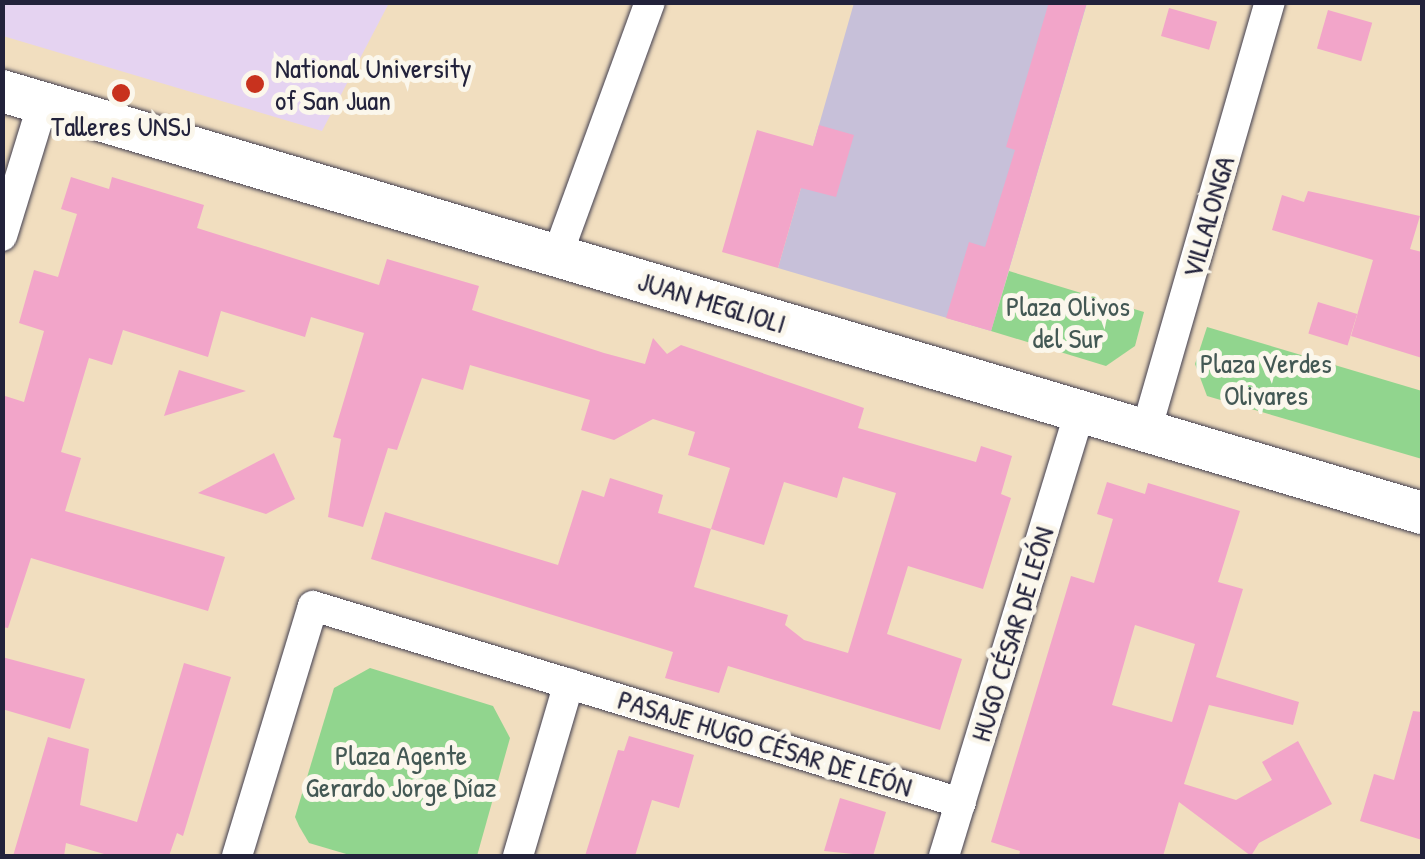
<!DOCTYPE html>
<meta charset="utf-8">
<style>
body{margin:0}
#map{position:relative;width:1425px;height:859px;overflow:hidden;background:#f1debf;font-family:"Patrick Hand",sans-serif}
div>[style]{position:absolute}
.built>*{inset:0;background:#e5d3f1}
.industrial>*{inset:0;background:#c7c0d9}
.green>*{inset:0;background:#91d58e}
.building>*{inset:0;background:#f2a5c9;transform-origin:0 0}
.roads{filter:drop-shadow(0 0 2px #413e4f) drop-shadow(0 0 2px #413e4f)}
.street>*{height:30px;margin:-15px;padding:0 15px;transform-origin:15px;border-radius:15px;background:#fff}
.secondary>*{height:42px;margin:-21px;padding:0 21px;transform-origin:21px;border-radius:21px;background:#fff}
.dots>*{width:28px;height:28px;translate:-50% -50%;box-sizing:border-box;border:5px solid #fbf7ec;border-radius:50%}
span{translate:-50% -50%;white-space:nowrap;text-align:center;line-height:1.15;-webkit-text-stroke:10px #fbf7ec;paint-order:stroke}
.poi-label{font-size:28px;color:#22223b}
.left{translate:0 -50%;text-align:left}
.street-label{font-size:28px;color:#22223b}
.park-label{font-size:28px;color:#435854}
.frame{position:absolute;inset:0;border:5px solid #22223b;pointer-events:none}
</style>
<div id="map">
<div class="built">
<div style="clip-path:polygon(2px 3px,3px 2px,389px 3px,322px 131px,3px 36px)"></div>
</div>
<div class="industrial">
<div style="clip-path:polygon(854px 3px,1087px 3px,991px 331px,778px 268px)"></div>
</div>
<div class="green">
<div style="clip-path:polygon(1009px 271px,1144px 312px,1135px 346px,1106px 366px,991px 331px)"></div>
<div style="clip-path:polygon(1207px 327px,1422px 391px,1422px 459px,1207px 396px,1195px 364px)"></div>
<div style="clip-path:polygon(370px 668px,493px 706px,510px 738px,477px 856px,353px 856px,309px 843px,299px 826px,295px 817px,334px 688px)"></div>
</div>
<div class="building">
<div style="clip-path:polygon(1049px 2px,1087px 2px,991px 331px,946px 318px,969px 242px,985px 247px,1015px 150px,1006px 147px)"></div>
<div style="left:1169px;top:8px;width:50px;height:29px;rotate:16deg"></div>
<div style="left:1328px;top:10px;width:46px;height:40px;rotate:16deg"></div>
<div style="clip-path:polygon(819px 125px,854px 135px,836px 197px,801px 188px,778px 268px,722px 252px,757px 130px,813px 146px)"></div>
<div style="clip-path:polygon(evenodd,71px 177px,109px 189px,112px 177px,204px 205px,197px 228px,379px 285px,387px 259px,479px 286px,472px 310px,604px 353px,645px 364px,653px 338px,667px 354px,681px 345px,864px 408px,858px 428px,976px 462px,981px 446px,1012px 456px,1001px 494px,1011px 498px,983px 589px,908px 566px,887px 634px,962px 659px,940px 730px,728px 666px,719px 693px,665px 678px,673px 652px,371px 559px,385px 512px,558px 565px,582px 490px,604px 497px,610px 478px,663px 495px,658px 513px,711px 529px,730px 468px,688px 455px,695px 432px,653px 419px,614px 440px,581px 430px,590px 400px,470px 365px,463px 390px,422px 378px,397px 450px,388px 448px,363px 527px,328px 517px,341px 439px,333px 437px,364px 333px,311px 317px,305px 337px,221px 311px,208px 357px,123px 330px,112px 365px,89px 358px,61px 452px,81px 458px,65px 511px,225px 557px,208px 611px,31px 558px,8px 628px,2px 627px,2px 395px,24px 402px,44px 331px,19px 323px,34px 270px,58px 277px,77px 214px,61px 209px,71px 177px,843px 477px,896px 493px,848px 653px,804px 640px,785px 625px,788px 615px,694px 587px,711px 529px,764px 545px,784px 482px,837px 498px,843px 477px)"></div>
<div style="clip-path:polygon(1308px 191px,1420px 216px,1410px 249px,1422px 252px,1422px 358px,1351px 336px,1373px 260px,1272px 230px,1282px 195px,1304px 202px)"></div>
<div style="left:1318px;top:302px;width:41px;height:33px;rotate:17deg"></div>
<div style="clip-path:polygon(179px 370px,246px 391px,164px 416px)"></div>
<div style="clip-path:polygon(274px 453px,295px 499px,266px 514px,198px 493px)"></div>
<div style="clip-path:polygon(evenodd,1107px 482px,1145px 494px,1148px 483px,1240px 511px,1218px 582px,1243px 589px,1216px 677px,1299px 702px,1293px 725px,1209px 705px,1184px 784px,1236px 800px,1272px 780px,1262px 762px,1298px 741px,1332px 804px,1259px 843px,1251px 856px,1179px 802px,1163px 856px,1019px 856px,1020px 851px,991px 842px,1071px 576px,1094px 583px,1113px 519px,1097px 514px,1107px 482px,1135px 625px,1195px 644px,1172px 722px,1112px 705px,1135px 625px)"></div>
<div style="clip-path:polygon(2px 657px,85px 679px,70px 729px,2px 709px)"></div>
<div style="clip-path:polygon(184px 663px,231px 677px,183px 836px,177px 833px,169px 856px,111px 856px,66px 843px,64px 856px,13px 856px,48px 737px,89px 749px,80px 805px,137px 822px)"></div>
<div style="clip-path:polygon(1413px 711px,1422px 712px,1422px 840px,1360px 821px,1374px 774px,1394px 780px)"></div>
<div style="clip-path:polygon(629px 736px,694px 755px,679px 808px,652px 800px,635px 856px,585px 856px,618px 750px,624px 751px)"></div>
<div style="clip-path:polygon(840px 798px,886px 812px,873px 856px,824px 851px)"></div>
</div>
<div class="roads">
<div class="street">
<div style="left:2px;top:236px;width:139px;rotate:-72.9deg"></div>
<div style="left:557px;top:256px;width:270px;rotate:-69.9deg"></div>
<div style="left:1146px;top:431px;width:447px;rotate:-73.9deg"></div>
<div style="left:237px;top:856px;width:261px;rotate:-73.1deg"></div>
<div style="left:313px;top:606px;width:677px;rotate:16.91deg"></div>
<div style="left:518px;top:856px;width:180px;rotate:-73.6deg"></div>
<div style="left:944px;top:856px;width:465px;rotate:-73deg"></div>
</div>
<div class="secondary">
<div style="left:2px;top:91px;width:1481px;rotate:16.55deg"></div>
</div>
</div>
<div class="dots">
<div style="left:255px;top:84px;background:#c8321e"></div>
<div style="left:121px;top:93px;background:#c8321e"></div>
</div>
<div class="poi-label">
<span class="left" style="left:275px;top:84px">National University<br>of San Juan</span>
<span style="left:121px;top:126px">Talleres UNSJ</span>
</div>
<div class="street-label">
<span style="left:1208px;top:217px;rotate:-74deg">VILLALONGA</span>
<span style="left:712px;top:302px;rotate:17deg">JUAN MEGLIOLI</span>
<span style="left:1012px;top:634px;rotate:-73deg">HUGO CÉSAR DE LEÓN</span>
<span style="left:765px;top:743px;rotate:17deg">PASAJE HUGO CÉSAR DE LEÓN</span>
</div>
<div class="park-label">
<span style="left:1068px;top:322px">Plaza Olivos<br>del Sur</span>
<span style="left:1266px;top:379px">Plaza Verdes<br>Olivares</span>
<span style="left:401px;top:771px">Plaza Agente<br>Gerardo Jorge Díaz</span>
</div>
<div class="frame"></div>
</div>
